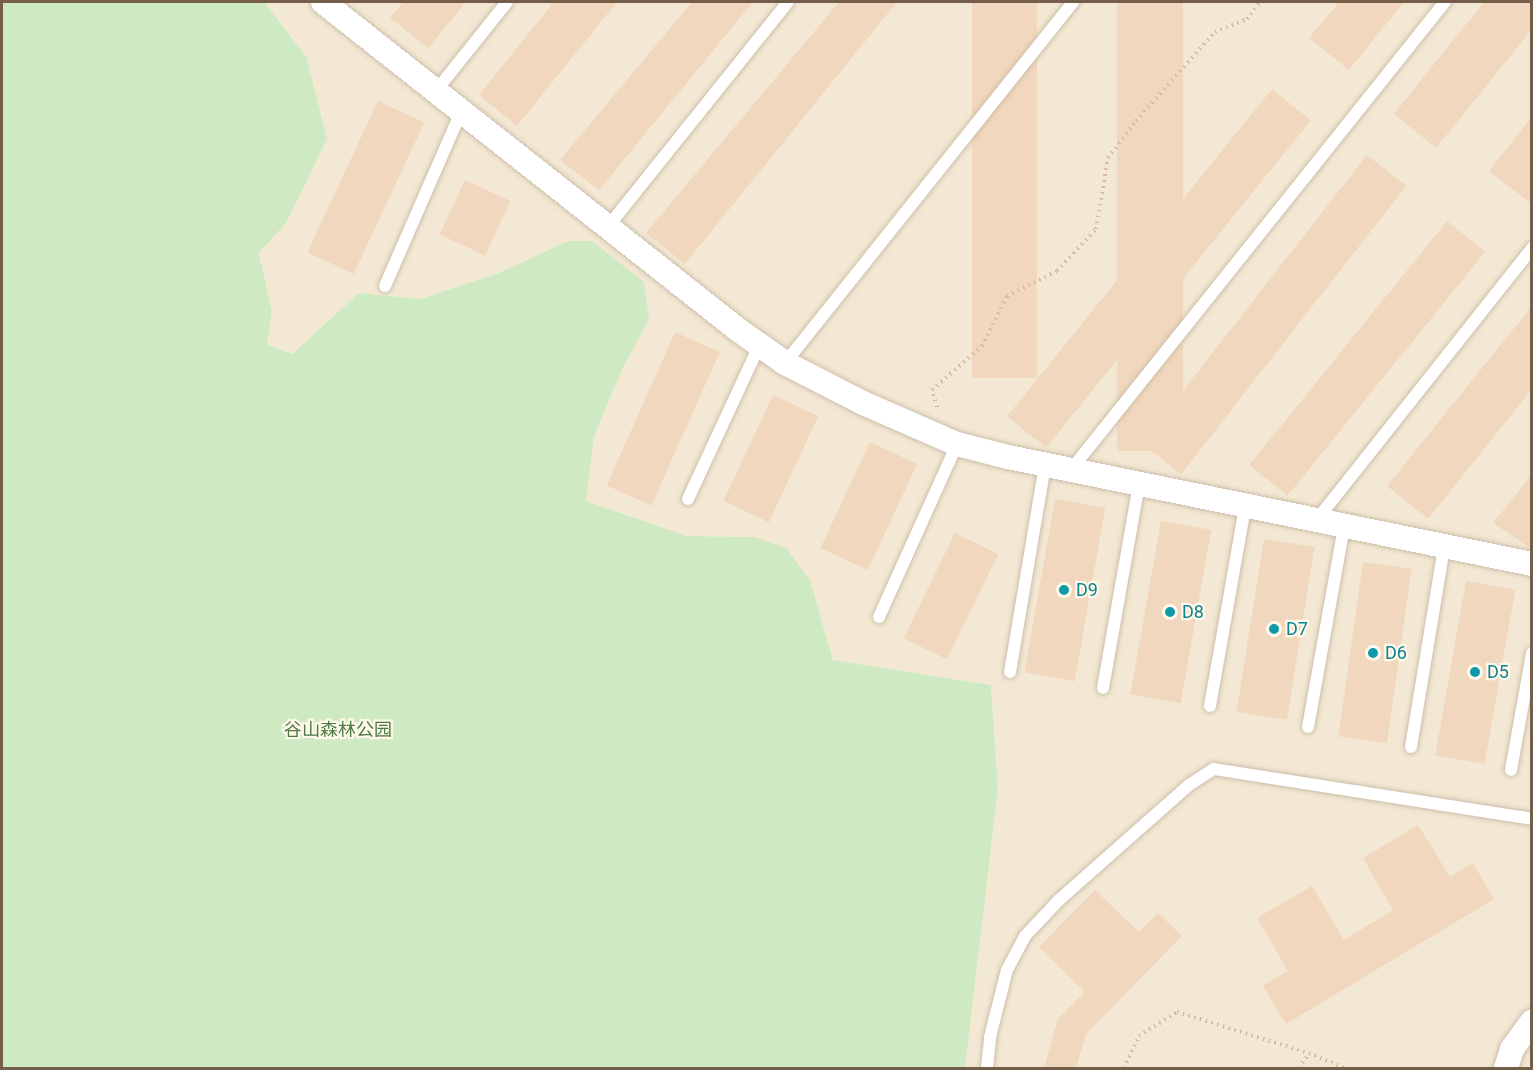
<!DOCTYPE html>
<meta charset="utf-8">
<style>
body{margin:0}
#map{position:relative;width:1533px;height:1070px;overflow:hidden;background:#fcf5e5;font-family:Roboto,"Noto Sans SC",sans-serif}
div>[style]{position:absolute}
.residential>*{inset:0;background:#f3e8d3}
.green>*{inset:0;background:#cfe9c3}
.building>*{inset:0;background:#f1d7bd;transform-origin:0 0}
.path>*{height:4px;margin-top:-2px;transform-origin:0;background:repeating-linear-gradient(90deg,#d6baa0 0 1.5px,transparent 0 6px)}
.roads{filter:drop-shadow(0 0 2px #cdbeab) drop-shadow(0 0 2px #cdbeab)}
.lane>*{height:12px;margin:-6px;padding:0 6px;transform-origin:6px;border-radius:6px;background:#fff}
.street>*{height:24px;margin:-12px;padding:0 12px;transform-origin:12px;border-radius:12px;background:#fff}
.dots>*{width:16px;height:16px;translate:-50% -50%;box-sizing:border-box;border:3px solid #fff9eb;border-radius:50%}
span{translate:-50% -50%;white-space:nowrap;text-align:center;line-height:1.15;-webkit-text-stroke:4.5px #fff9eb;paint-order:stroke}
.culture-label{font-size:18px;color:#0d838f}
.left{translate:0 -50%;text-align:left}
.park-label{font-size:18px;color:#4d7a42}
.frame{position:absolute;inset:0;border:3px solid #745e4a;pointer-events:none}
</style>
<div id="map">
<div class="residential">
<div style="clip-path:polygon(264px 2px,1531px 2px,1531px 1068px,965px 1068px,998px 789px,991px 685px,833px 660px,810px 581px,754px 537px,687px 536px,586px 501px,594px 437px,622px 369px,649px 320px,568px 241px,499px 273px,420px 299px,359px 293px,292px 354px,267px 344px,272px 312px,259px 253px,286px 223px,306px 56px)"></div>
</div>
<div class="green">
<div style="clip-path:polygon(2px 2px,264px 2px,306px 56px,327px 139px,286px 223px,259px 253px,272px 312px,267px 344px,292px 354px,359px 293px,420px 299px,499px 273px,568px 241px,592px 241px,644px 282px,649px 320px,622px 369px,594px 437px,586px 501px,687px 536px,754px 537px,786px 548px,810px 580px,833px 660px,991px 685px,998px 789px,965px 1068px,2px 1068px)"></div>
</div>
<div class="building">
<div style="clip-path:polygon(403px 2px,466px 2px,428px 48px,390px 18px)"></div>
<div style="clip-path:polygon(554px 2px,617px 2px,517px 126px,479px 95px)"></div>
<div style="clip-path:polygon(692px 2px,753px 2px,599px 190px,560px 160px)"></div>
<div style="clip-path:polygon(839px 2px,897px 2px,685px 264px,646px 233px)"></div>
<div style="left:972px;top:2px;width:65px;height:376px"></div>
<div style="left:1117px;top:2px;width:66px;height:449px"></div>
<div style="clip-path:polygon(1339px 2px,1404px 2px,1349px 70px,1309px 38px)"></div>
<div style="clip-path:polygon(1484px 2px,1532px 2px,1532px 29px,1436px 148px,1394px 114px)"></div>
<div style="left:1272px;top:89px;width:50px;height:421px;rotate:39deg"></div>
<div style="left:378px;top:101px;width:51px;height:167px;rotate:25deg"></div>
<div style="clip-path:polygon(1532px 116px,1532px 204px,1489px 171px)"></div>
<div style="left:1367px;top:155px;width:50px;height:366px;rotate:38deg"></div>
<div style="left:465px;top:180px;width:50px;height:60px;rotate:25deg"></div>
<div style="left:1447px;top:221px;width:49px;height:314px;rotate:39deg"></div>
<div style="clip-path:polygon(1532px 306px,1532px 389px,1428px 519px,1387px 486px)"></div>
<div style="left:675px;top:332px;width:49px;height:168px;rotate:24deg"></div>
<div style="left:773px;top:395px;width:50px;height:117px;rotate:25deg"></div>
<div style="left:870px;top:442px;width:52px;height:117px;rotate:25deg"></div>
<div style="clip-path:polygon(1532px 474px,1532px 549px,1493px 523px)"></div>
<div style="left:1055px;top:499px;width:51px;height:176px;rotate:10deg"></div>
<div style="left:1161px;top:521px;width:51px;height:176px;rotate:10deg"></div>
<div style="left:955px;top:533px;width:48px;height:117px;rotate:26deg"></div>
<div style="left:1264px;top:539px;width:51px;height:175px;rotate:9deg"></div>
<div style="left:1363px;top:562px;width:49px;height:176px;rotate:8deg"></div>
<div style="left:1466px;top:581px;width:50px;height:177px;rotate:10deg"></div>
<div style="clip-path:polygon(1418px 825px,1450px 877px,1473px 863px,1494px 899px,1286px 1024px,1263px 986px,1288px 971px,1257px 918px,1312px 886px,1344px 940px,1393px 910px,1363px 858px)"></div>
<div style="clip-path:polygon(1095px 890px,1139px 932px,1158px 913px,1182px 936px,1086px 1034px,1076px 1068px,1044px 1068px,1058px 1019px,1085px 992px,1039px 947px)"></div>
</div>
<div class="path">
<div style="left:937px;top:407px;width:18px;rotate:-106deg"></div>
<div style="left:932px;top:390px;width:67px;rotate:-41.3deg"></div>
<div style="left:982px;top:346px;width:56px;rotate:-63.4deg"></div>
<div style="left:1007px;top:296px;width:56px;rotate:-26.6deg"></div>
<div style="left:1057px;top:271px;width:57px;rotate:-47.1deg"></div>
<div style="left:1096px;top:229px;width:72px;rotate:-80.4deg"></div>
<div style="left:1108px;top:158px;width:46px;rotate:-52.9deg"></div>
<div style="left:1136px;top:121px;width:119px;rotate:-48.4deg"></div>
<div style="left:1215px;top:32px;width:35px;rotate:-22deg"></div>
<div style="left:1247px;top:19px;width:21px;rotate:-53deg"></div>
<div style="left:1124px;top:1068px;width:35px;rotate:-65deg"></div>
<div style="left:1139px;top:1036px;width:45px;rotate:-32.3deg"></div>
<div style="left:1177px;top:1012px;width:138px;rotate:17.3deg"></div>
<div style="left:1309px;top:1053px;width:39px;rotate:23deg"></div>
<div style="left:1299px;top:1068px;width:18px;rotate:-56deg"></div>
</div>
<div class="roads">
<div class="lane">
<div style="left:435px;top:92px;width:115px;rotate:-51.3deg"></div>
<div style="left:606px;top:229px;width:291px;rotate:-51.3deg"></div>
<div style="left:385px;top:286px;width:190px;rotate:-66.4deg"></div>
<div style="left:785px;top:363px;width:462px;rotate:-51.4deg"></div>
<div style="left:1070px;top:471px;width:600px;rotate:-51.36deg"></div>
<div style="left:688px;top:499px;width:169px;rotate:-65.1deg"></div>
<div style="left:1315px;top:522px;width:350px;rotate:-51.6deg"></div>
<div style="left:879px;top:617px;width:190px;rotate:-65.7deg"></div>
<div style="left:1010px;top:672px;width:209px;rotate:-80.4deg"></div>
<div style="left:1103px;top:688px;width:207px;rotate:-80deg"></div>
<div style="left:1210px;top:706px;width:202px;rotate:-80deg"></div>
<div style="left:1308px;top:727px;width:203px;rotate:-79.8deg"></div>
<div style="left:1411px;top:747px;width:203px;rotate:-80.6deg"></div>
<div style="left:1511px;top:770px;width:119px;rotate:-79.8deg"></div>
<div style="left:987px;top:1068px;width:31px;rotate:-84deg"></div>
<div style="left:990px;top:1037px;width:69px;rotate:-75.8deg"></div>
<div style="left:1007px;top:970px;width:38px;rotate:-62deg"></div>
<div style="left:1025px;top:936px;width:50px;rotate:-46.6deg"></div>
<div style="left:1059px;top:900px;width:174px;rotate:-41.5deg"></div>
<div style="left:1189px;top:785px;width:30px;rotate:-33deg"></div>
<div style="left:1214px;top:769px;width:322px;rotate:8.9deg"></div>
</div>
<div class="street">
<div style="left:323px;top:2px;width:528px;rotate:38.3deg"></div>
<div style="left:737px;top:329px;width:59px;rotate:35.3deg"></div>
<div style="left:785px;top:363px;width:88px;rotate:27.1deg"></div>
<div style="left:863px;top:403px;width:103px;rotate:23.6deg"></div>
<div style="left:957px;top:444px;width:53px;rotate:14.3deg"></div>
<div style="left:1008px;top:457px;width:535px;rotate:11.54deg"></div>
<div style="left:1506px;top:1068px;width:20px;rotate:-72deg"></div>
<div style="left:1512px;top:1049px;width:34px;rotate:-54deg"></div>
</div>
</div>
<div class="dots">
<div style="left:1064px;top:590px;background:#0f9aa8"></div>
<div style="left:1170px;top:612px;background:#0f9aa8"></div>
<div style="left:1274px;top:629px;background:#0f9aa8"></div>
<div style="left:1373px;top:653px;background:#0f9aa8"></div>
<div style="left:1475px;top:672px;background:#0f9aa8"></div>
</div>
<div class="culture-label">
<span class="left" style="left:1076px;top:590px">D9</span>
<span class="left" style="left:1182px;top:612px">D8</span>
<span class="left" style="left:1286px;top:629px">D7</span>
<span class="left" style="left:1385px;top:653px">D6</span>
<span class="left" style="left:1487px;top:672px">D5</span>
</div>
<div class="park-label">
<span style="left:338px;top:730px">谷山森林公园</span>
</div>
<div class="frame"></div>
</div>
